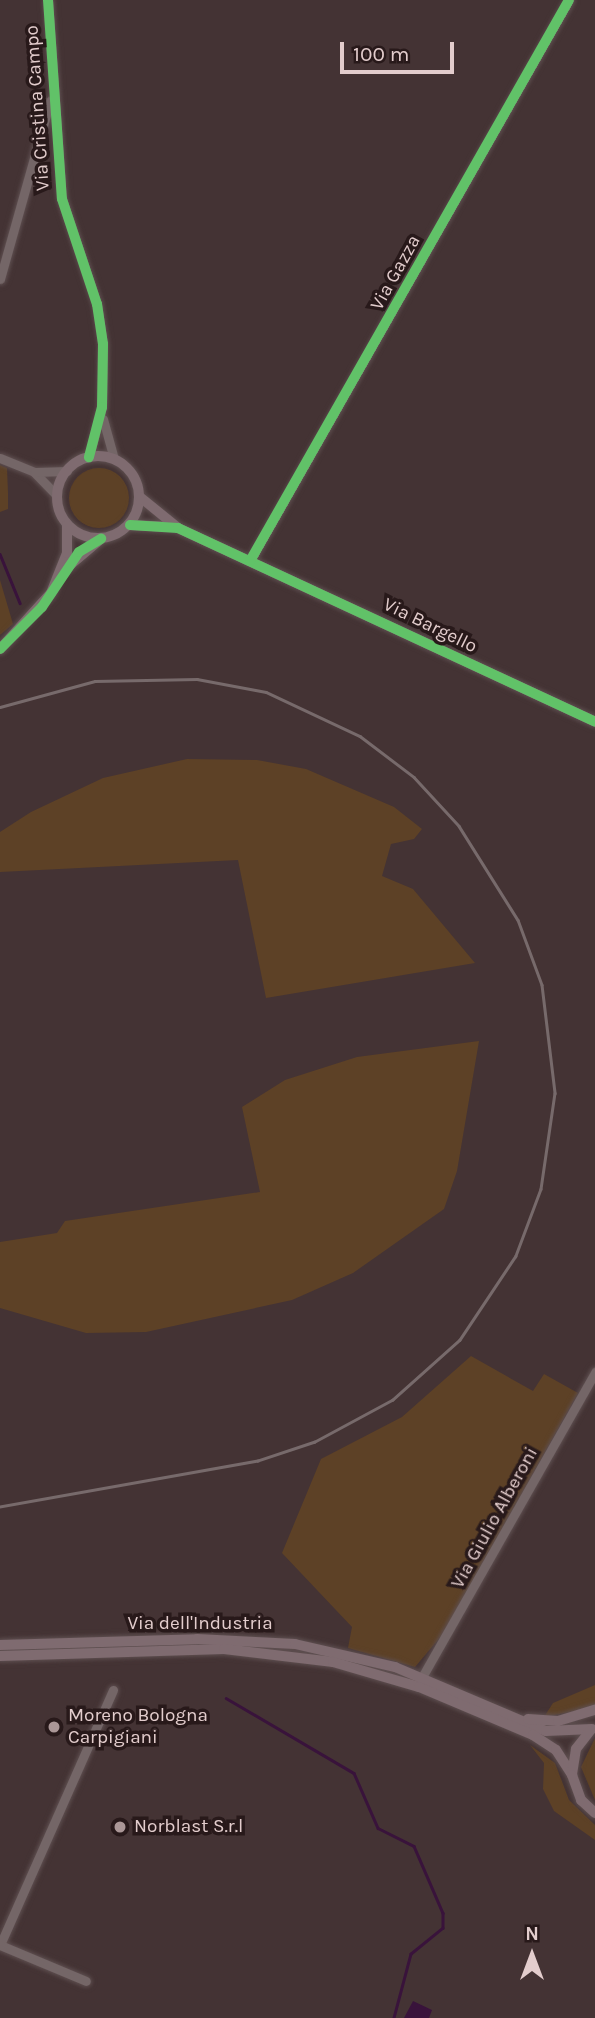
<!DOCTYPE html>
<style>
body{margin:0}
#map{position:relative;width:595px;height:2018px;overflow:hidden;background:#443334;font-family:Karla,sans-serif}
div>[style]{position:absolute}
.green>*{inset:0;background:#5d4126}
.round{border-radius:50%}
.water>*{inset:0;background:#39133b}
.stream>*{height:2.5px;margin:-1.25px;padding:0 1.25px;transform-origin:1.25px;border-radius:1.25px;background:#39133b}
.roads{filter:drop-shadow(0 0 2px #5e4f50) drop-shadow(0 0 2px #5e4f50)}
.minor>*{height:9px;margin:-4.5px;padding:0 4.5px;transform-origin:4.5px;border-radius:4.5px;background:#746667}
.major>*{height:10px;margin:-5px;padding:0 5px;transform-origin:5px;border-radius:5px;background:#7f6b70}
.major>.ring{margin:-5px;padding:0;box-sizing:content-box;background:none;border:10px solid #7f6b70;border-radius:50%}
.rail>*{height:2.5px;margin:-1.25px;padding:0 1.25px;transform-origin:1.25px;border-radius:1.25px;background:#776a6b}
.cycleway>*{height:10px;margin:-5px;padding:0 5px;transform-origin:5px;border-radius:5px;background:#61c268}
.dots>*{width:19px;height:19px;translate:-50% -50%;box-sizing:border-box;border:4px solid #28191a;border-radius:50%}
span{translate:-50% -50%;white-space:nowrap;text-align:center;line-height:1.15;-webkit-text-stroke:7px #28191a;paint-order:stroke}
.street-label{font-size:19px;color:#e3cdcd}
.poi-label{font-size:19px;color:#e3cdcd}
.left{translate:0 -50%;text-align:left}
.north{position:absolute;left:497px;top:1920px;width:70px;height:70px;-webkit-text-stroke:5px #28191a;paint-order:stroke;rotate:0deg;font-size:19px;font-weight:700;line-height:28px;text-align:center;color:#e3cdcd}
.north::after{content:'';display:block;margin:auto;width:24px;height:32px;background:#e3cdcd;clip-path:polygon(50% 0,100% 100%,50% 72%,0 100%)}
.scale{position:absolute;left:340px;top:42px;width:114px;height:32px;box-sizing:border-box;border:4px solid #e3cdcd;border-top:0;padding-left:9px;font-size:21px;line-height:24px;white-space:nowrap;color:#e3cdcd;-webkit-text-stroke:5px #28191a;paint-order:stroke}
</style>
<div id="map">
<div class="green">
<div style="clip-path:polygon(0 465px,7px 468px,8px 493px,8px 509px,0 512px)"></div>
<div class="round" style="left:69px;top:468px;width:60px;height:60px"></div>
<div style="clip-path:polygon(0 580px,13px 624px,0 635px)"></div>
<div style="clip-path:polygon(187px 759px,257px 760px,306px 769px,394px 807px,422px 829px,414px 839px,391px 844px,382px 876px,413px 889px,475px 963px,266px 998px,238px 860px,0 872px,0 832px,31px 812px,103px 778px)"></div>
<div style="clip-path:polygon(479px 1041px,457px 1171px,444px 1209px,353px 1273px,292px 1300px,146px 1332px,86px 1333px,0 1308px,0 1242px,57px 1233px,65px 1221px,260px 1192px,242px 1107px,285px 1080px,357px 1057px)"></div>
<div style="clip-path:polygon(471px 1356px,533px 1391px,544px 1374px,578px 1393px,443px 1634px,415px 1667px,348px 1648px,352px 1627px,282px 1553px,321px 1459px,402px 1417px)"></div>
<div style="clip-path:polygon(595px 1685px,595px 1707px,544px 1717px,553px 1703px)"></div>
<div style="clip-path:polygon(595px 1738px,595px 1800px,581px 1767px)"></div>
<div style="clip-path:polygon(530px 1745px,555px 1763px,569px 1800px,595px 1825px,595px 1840px,554px 1811px,543px 1789px,544px 1763px)"></div>
</div>
<div class="water">
<div style="clip-path:polygon(413px 2001px,432px 2010px,429px 2018px,404px 2018px)"></div>
</div>
<div class="stream">
<div style="left:0;top:554px;width:53px;rotate:67.8deg"></div>
<div style="left:226px;top:1698px;width:148px;rotate:30.4deg"></div>
<div style="left:354px;top:1773px;width:60px;rotate:66.4deg"></div>
<div style="left:378px;top:1828px;width:40px;rotate:26.6deg"></div>
<div style="left:414px;top:1846px;width:73px;rotate:66.6deg"></div>
<div style="left:443px;top:1913px;width:15px;rotate:90deg"></div>
<div style="left:443px;top:1928px;width:41px;rotate:140.9deg"></div>
<div style="left:411px;top:1954px;width:66px;rotate:104.9deg"></div>
</div>
<div class="roads">
<div class="minor">
<div style="left:48px;top:0;width:199px;rotate:86deg"></div>
<div style="left:62px;top:199px;width:111px;rotate:71.6deg"></div>
<div style="left:97px;top:304px;width:40px;rotate:81.5deg"></div>
<div style="left:103px;top:344px;width:63px;rotate:90.9deg"></div>
<div style="left:102px;top:407px;width:52px;rotate:104.6deg"></div>
<div style="left:0;top:279px;width:185px;rotate:-74.3deg"></div>
<div style="left:103px;top:419px;width:41px;rotate:74.6deg"></div>
<div style="left:0;top:458px;width:37px;rotate:22deg"></div>
<div style="left:34px;top:472px;width:33px;rotate:46deg"></div>
<div style="left:35px;top:472px;width:32px;rotate:-2deg"></div>
<div style="left:250px;top:561px;width:645px;rotate:-60.38deg"></div>
<div style="left:422px;top:1677px;width:351px;rotate:-60.4deg"></div>
<div style="left:0;top:1945px;width:279px;rotate:-66.1deg"></div>
<div style="left:0;top:1945px;width:93px;rotate:22.7deg"></div>
</div>
<div class="major">
<div class="ring" style="left:57px;top:456px;width:72px;height:72px"></div>
<div style="left:140px;top:497px;width:49px;rotate:39.2deg"></div>
<div style="left:178px;top:528px;width:460px;rotate:24.9deg"></div>
<div style="left:130px;top:525px;width:42px;rotate:2.7deg"></div>
<div style="left:63px;top:571px;width:50px;rotate:-40.1deg"></div>
<div style="left:0;top:649px;width:76px;rotate:-47.7deg"></div>
<div style="left:51px;top:593px;width:43px;rotate:-68.2deg"></div>
<div style="left:67px;top:553px;width:28px;rotate:-90deg"></div>
<div style="left:0;top:1645px;width:197px;rotate:-1.7deg"></div>
<div style="left:197px;top:1639px;width:98px;rotate:2.9deg"></div>
<div style="left:295px;top:1644px;width:103px;rotate:13deg"></div>
<div style="left:395px;top:1667px;width:164px;rotate:23deg"></div>
<div style="left:546px;top:1731px;width:46px;rotate:-2.5deg"></div>
<div style="left:0;top:1656px;width:224px;rotate:-1.8deg"></div>
<div style="left:224px;top:1649px;width:110px;rotate:6.8deg"></div>
<div style="left:333px;top:1662px;width:90px;rotate:16.2deg"></div>
<div style="left:419px;top:1687px;width:124px;rotate:22.8deg"></div>
<div style="left:533px;top:1735px;width:27px;rotate:33deg"></div>
<div style="left:556px;top:1750px;width:30px;rotate:57deg"></div>
<div style="left:528px;top:1719px;width:30px;rotate:4deg"></div>
<div style="left:558px;top:1721px;width:39px;rotate:-17deg"></div>
<div style="left:590px;top:1731px;width:23px;rotate:128deg"></div>
<div style="left:576px;top:1749px;width:26px;rotate:99deg"></div>
<div style="left:572px;top:1775px;width:27px;rotate:70deg"></div>
<div style="left:581px;top:1800px;width:19px;rotate:43deg"></div>
</div>
</div>
<div class="rail">
<div style="left:0;top:707px;width:98px;rotate:-15.3deg"></div>
<div style="left:95px;top:681px;width:102px;rotate:-1.1deg"></div>
<div style="left:197px;top:679px;width:70px;rotate:10.7deg"></div>
<div style="left:266px;top:692px;width:104px;rotate:25.1deg"></div>
<div style="left:360px;top:736px;width:68px;rotate:37.2deg"></div>
<div style="left:414px;top:777px;width:67px;rotate:47.4deg"></div>
<div style="left:459px;top:826px;width:111px;rotate:57.9deg"></div>
<div style="left:518px;top:920px;width:69px;rotate:69.7deg"></div>
<div style="left:542px;top:985px;width:109px;rotate:83.1deg"></div>
<div style="left:555px;top:1093px;width:97px;rotate:98.3deg"></div>
<div style="left:541px;top:1189px;width:72px;rotate:110.5deg"></div>
<div style="left:516px;top:1256px;width:101px;rotate:123.7deg"></div>
<div style="left:460px;top:1340px;width:90px;rotate:138.2deg"></div>
<div style="left:393px;top:1400px;width:89px;rotate:151.7deg"></div>
<div style="left:315px;top:1442px;width:60px;rotate:161.6deg"></div>
<div style="left:258px;top:1461px;width:262px;rotate:169.9deg"></div>
</div>
<div class="cycleway">
<div style="left:48px;top:0;width:199px;rotate:86deg"></div>
<div style="left:62px;top:199px;width:111px;rotate:71.6deg"></div>
<div style="left:97px;top:304px;width:40px;rotate:81.5deg"></div>
<div style="left:103px;top:344px;width:63px;rotate:90.9deg"></div>
<div style="left:102px;top:407px;width:52px;rotate:104.6deg"></div>
<div style="left:130px;top:525px;width:48px;rotate:3.6deg"></div>
<div style="left:178px;top:528px;width:460px;rotate:24.9deg"></div>
<div style="left:250px;top:561px;width:645px;rotate:-60.38deg"></div>
<div style="left:0;top:649px;width:59px;rotate:-45deg"></div>
<div style="left:42px;top:607px;width:66px;rotate:-56.1deg"></div>
<div style="left:79px;top:552px;width:26px;rotate:-31deg"></div>
</div>
<div class="dots">
<div style="left:54px;top:1727px;background:#ab9797"></div>
<div style="left:120px;top:1827px;background:#ab9797"></div>
</div>
<div class="street-label">
<span style="left:38px;top:108px;rotate:-94deg">Via Cristina Campo</span>
<span style="left:396px;top:273px;rotate:-61deg">Via Gazza</span>
<span style="left:430px;top:626px;rotate:26deg">Via Bargello</span>
<span style="left:495px;top:1518px;rotate:-61deg">Via Giulio Alberoni</span>
<span style="left:200px;top:1624px">Via dell'Industria</span>
</div>
<div class="poi-label">
<span class="left" style="left:68px;top:1727px">Moreno Bologna<br>Carpigiani</span>
<span class="left" style="left:134px;top:1827px">Norblast S.r.l</span>
</div>
<div class="north">N</div>
<div class="scale">100 m</div>
</div>
